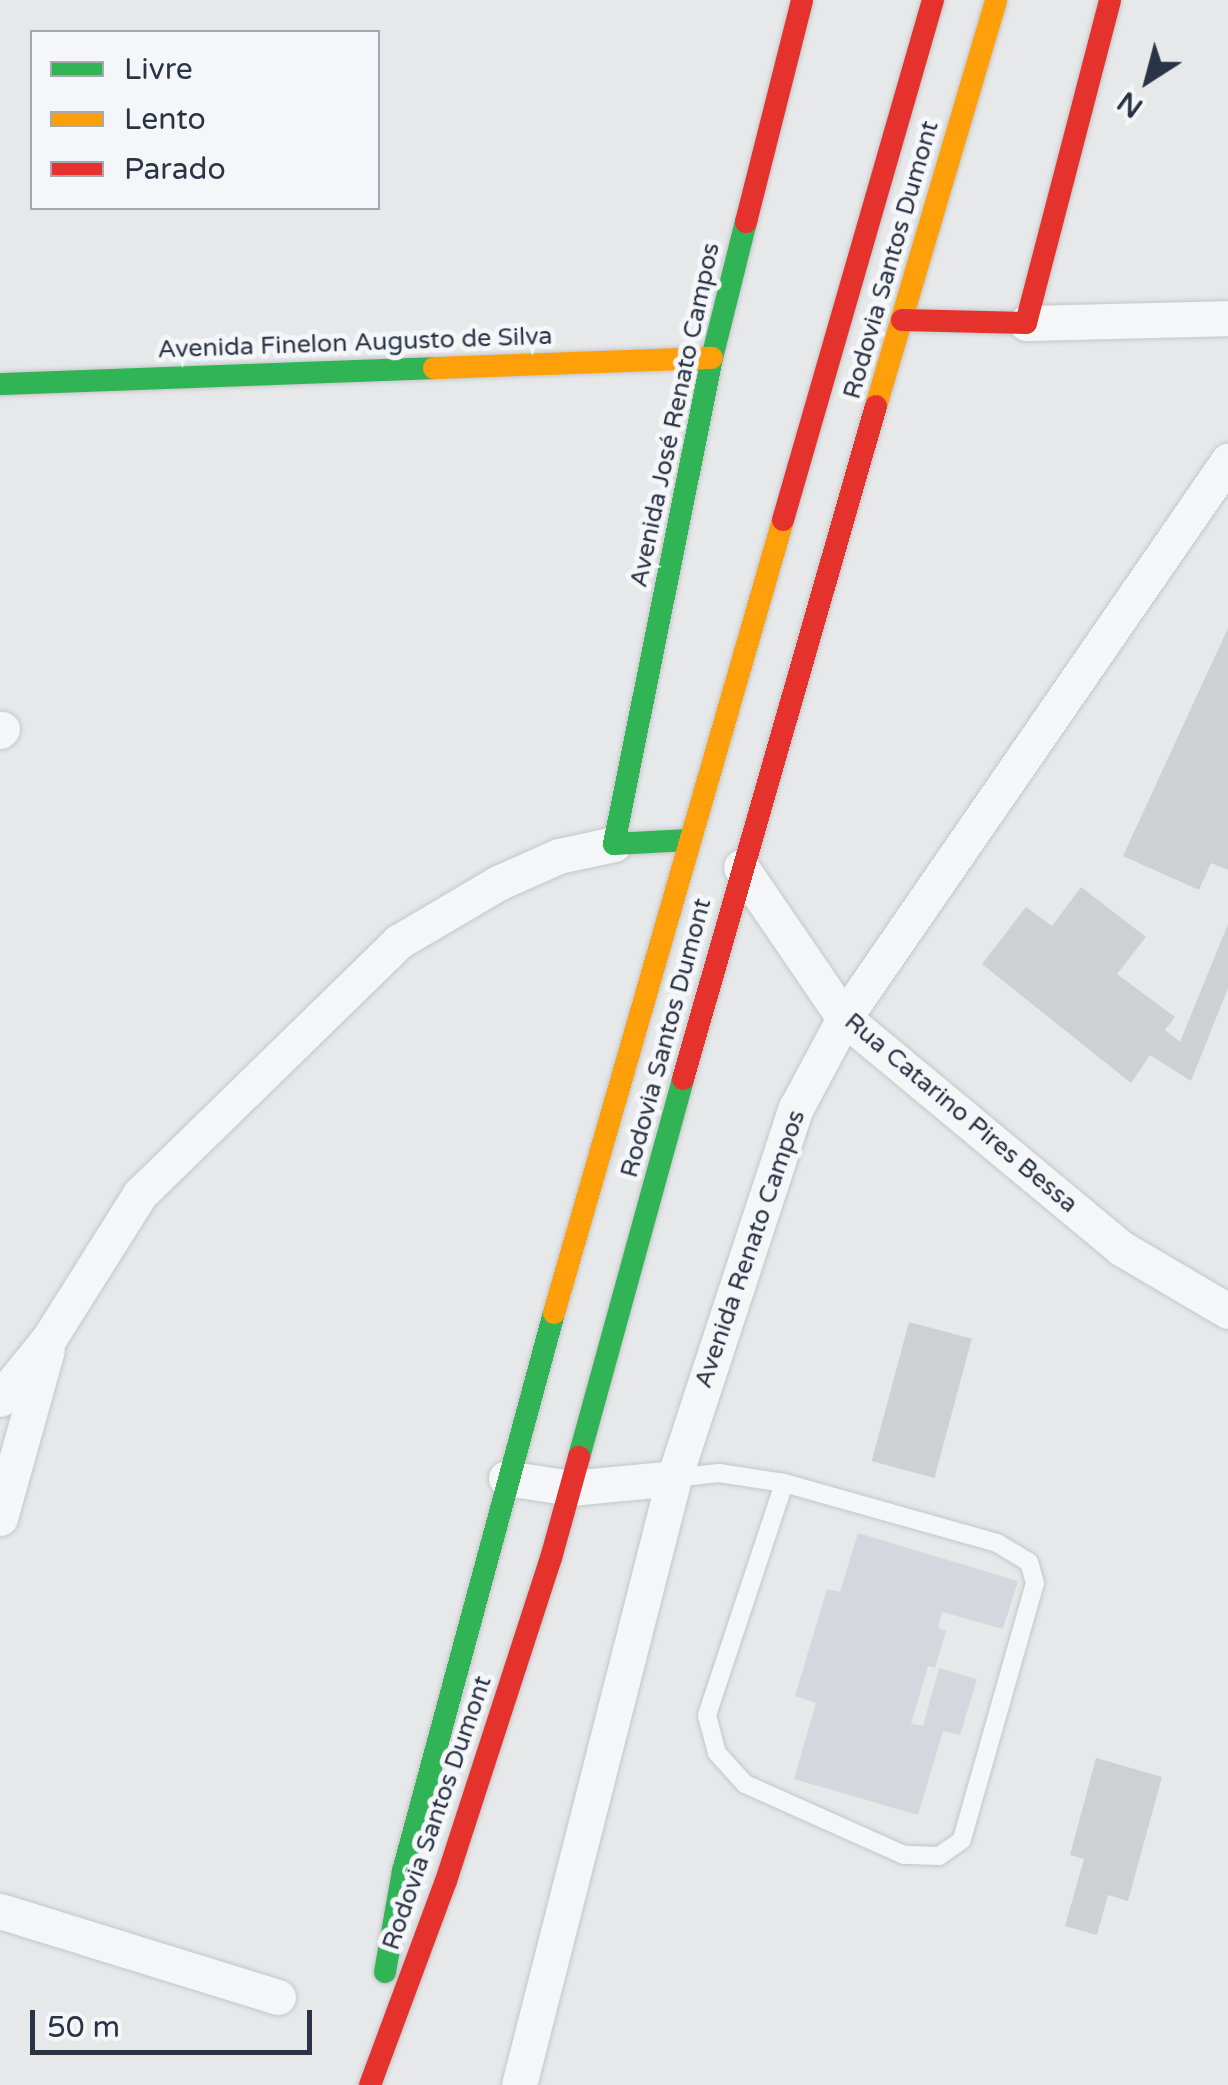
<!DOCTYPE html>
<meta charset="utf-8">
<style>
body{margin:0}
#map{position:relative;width:1228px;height:2085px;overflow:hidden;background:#e6e8ea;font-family:"Varela Round",sans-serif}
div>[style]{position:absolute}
.built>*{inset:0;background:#d4d7dd}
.building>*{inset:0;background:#ced0d3;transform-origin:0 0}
.roads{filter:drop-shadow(0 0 2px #c4c6c8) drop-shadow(0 0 2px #c4c6c8)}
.lane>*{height:18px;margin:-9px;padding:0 9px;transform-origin:9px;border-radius:9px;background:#f5f6f7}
.street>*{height:35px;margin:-17.5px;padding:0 17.5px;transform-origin:17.5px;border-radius:17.5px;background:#f5f6f7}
.fast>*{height:22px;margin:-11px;padding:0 11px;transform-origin:11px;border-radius:11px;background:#30b455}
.slow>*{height:22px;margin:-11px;padding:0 11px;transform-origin:11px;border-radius:11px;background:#ff9f0a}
.jam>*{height:22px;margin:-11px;padding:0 11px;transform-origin:11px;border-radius:11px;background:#e5322d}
span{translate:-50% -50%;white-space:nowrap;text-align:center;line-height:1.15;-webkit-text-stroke:10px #f4f6f9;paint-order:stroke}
.street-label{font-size:25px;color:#2b3445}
.legend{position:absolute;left:30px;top:30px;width:350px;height:180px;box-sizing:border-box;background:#f4f6f9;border:2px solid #a4a8b1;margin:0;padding:12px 18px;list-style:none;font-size:30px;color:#2b3445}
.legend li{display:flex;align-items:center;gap:20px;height:50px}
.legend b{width:50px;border:2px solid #a4a8b1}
.north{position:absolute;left:1098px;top:30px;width:100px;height:100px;-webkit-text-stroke:8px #f4f6f9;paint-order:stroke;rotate:216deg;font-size:28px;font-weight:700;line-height:40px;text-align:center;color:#2b3445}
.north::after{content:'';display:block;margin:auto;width:35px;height:45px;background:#2b3445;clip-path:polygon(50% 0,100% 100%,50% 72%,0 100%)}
.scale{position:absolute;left:30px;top:2010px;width:282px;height:45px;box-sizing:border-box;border:5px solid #2b3445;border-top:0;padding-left:12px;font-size:30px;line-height:35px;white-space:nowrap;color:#2b3445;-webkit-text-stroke:8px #f4f6f9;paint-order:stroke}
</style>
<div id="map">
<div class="built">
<div style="clip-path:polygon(858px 1533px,1018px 1581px,1003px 1629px,942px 1612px,938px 1628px,946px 1631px,935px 1668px,928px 1666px,911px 1724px,923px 1726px,939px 1668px,977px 1679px,960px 1735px,943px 1731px,918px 1815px,794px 1779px,816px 1703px,795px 1696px,827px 1589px,840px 1592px)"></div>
</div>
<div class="building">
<div style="clip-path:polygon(1228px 628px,1228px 870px,1211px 863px,1199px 890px,1123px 856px)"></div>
<div style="clip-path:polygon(1081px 887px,1146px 937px,1117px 974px,1175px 1017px,1165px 1030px,1180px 1042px,1228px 924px,1228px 988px,1191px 1081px,1150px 1055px,1131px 1083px,982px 964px,1026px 907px,1052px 926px)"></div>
<div style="left:909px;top:1322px;width:65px;height:144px;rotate:15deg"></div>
<div style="clip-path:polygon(1096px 1758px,1162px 1777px,1128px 1901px,1108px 1895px,1097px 1935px,1065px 1926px,1084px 1859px,1070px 1855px)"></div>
</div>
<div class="roads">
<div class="lane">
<div style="left:674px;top:1478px;width:45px;rotate:-6.3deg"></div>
<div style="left:719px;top:1473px;width:66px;rotate:8.7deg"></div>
<div style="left:784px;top:1483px;width:221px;rotate:15.7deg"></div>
<div style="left:997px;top:1543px;width:37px;rotate:31deg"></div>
<div style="left:1029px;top:1562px;width:22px;rotate:74deg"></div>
<div style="left:1035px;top:1583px;width:267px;rotate:105.9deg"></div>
<div style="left:962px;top:1840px;width:28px;rotate:145deg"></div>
<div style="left:939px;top:1856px;width:35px;rotate:-178deg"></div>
<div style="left:904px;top:1855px;width:174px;rotate:-155.9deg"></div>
<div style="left:745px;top:1784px;width:42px;rotate:-132.1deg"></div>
<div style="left:717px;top:1753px;width:39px;rotate:-105deg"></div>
<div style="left:707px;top:1715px;width:244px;rotate:-71.6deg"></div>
</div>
<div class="street">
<div style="left:1026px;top:323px;width:202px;rotate:-1.4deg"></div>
<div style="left:0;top:731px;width:3px;rotate:-45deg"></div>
<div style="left:741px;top:867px;width:183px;rotate:55.7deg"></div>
<div style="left:844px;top:1018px;width:360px;rotate:39.7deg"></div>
<div style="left:1121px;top:1248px;width:124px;rotate:30.5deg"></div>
<div style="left:0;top:1399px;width:80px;rotate:-51.1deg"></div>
<div style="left:50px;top:1337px;width:169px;rotate:-57.8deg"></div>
<div style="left:140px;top:1194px;width:361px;rotate:-44.3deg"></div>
<div style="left:398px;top:942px;width:116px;rotate:-30.5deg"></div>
<div style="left:498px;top:883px;width:67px;rotate:-23.9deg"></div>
<div style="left:559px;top:856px;width:56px;rotate:-12.3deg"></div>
<div style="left:506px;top:1478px;width:66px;rotate:8.7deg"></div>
<div style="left:571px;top:1488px;width:103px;rotate:-5.5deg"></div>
<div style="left:0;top:1518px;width:174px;rotate:-74.4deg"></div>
<div style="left:0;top:1911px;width:291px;rotate:17.2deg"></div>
<div style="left:519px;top:2085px;width:626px;rotate:-75.68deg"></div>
<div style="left:674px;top:1478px;width:390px;rotate:-71.8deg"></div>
<div style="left:796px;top:1108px;width:102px;rotate:-61.9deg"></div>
<div style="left:844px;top:1018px;width:677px;rotate:-55.42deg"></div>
</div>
<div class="fast">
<div style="left:0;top:384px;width:434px;rotate:-2.1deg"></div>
<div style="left:688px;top:840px;width:74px;rotate:176.9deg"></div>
<div style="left:614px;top:844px;width:496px;rotate:-78.6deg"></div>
<div style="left:712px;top:358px;width:140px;rotate:-76deg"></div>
<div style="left:579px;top:1457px;width:392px;rotate:-74.6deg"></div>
<div style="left:385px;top:1972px;width:103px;rotate:-79.9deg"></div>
<div style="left:403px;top:1871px;width:578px;rotate:-74.86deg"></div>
</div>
<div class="slow">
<div style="left:434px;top:368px;width:278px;rotate:-2.1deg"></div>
<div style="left:876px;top:406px;width:423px;rotate:-73.5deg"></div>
<div style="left:554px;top:1313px;width:825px;rotate:-73.89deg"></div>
</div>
<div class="jam">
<div style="left:746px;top:222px;width:229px;rotate:-75.8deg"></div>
<div style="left:902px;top:320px;width:124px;rotate:1.4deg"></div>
<div style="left:1026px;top:323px;width:334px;rotate:-75.4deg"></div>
<div style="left:783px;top:520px;width:541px;rotate:-73.91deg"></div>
<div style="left:683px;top:1079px;width:700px;rotate:-74deg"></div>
<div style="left:370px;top:2085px;width:218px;rotate:-69.6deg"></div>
<div style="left:446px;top:1881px;width:340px;rotate:-72deg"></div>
<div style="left:551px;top:1558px;width:105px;rotate:-74.5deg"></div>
</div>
</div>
<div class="street-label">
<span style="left:891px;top:260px;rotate:-74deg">Rodovia Santos Dumont</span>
<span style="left:355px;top:343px;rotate:-2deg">Avenida Finelon Augusto de Silva</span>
<span style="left:675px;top:415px;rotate:-78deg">Avenida José Renato Campos</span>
<span style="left:666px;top:1038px;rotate:-75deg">Rodovia Santos Dumont</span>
<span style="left:961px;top:1113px;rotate:40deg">Rua Catarino Pires Bessa</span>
<span style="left:750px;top:1249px;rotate:-71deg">Avenida Renato Campos</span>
<span style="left:437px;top:1813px;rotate:-71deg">Rodovia Santos Dumont</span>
</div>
<ul class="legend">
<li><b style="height:12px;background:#30b455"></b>Livre</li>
<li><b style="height:12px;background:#ff9f0a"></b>Lento</li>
<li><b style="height:12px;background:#e5322d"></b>Parado</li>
</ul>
<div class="north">N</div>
<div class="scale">50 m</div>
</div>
